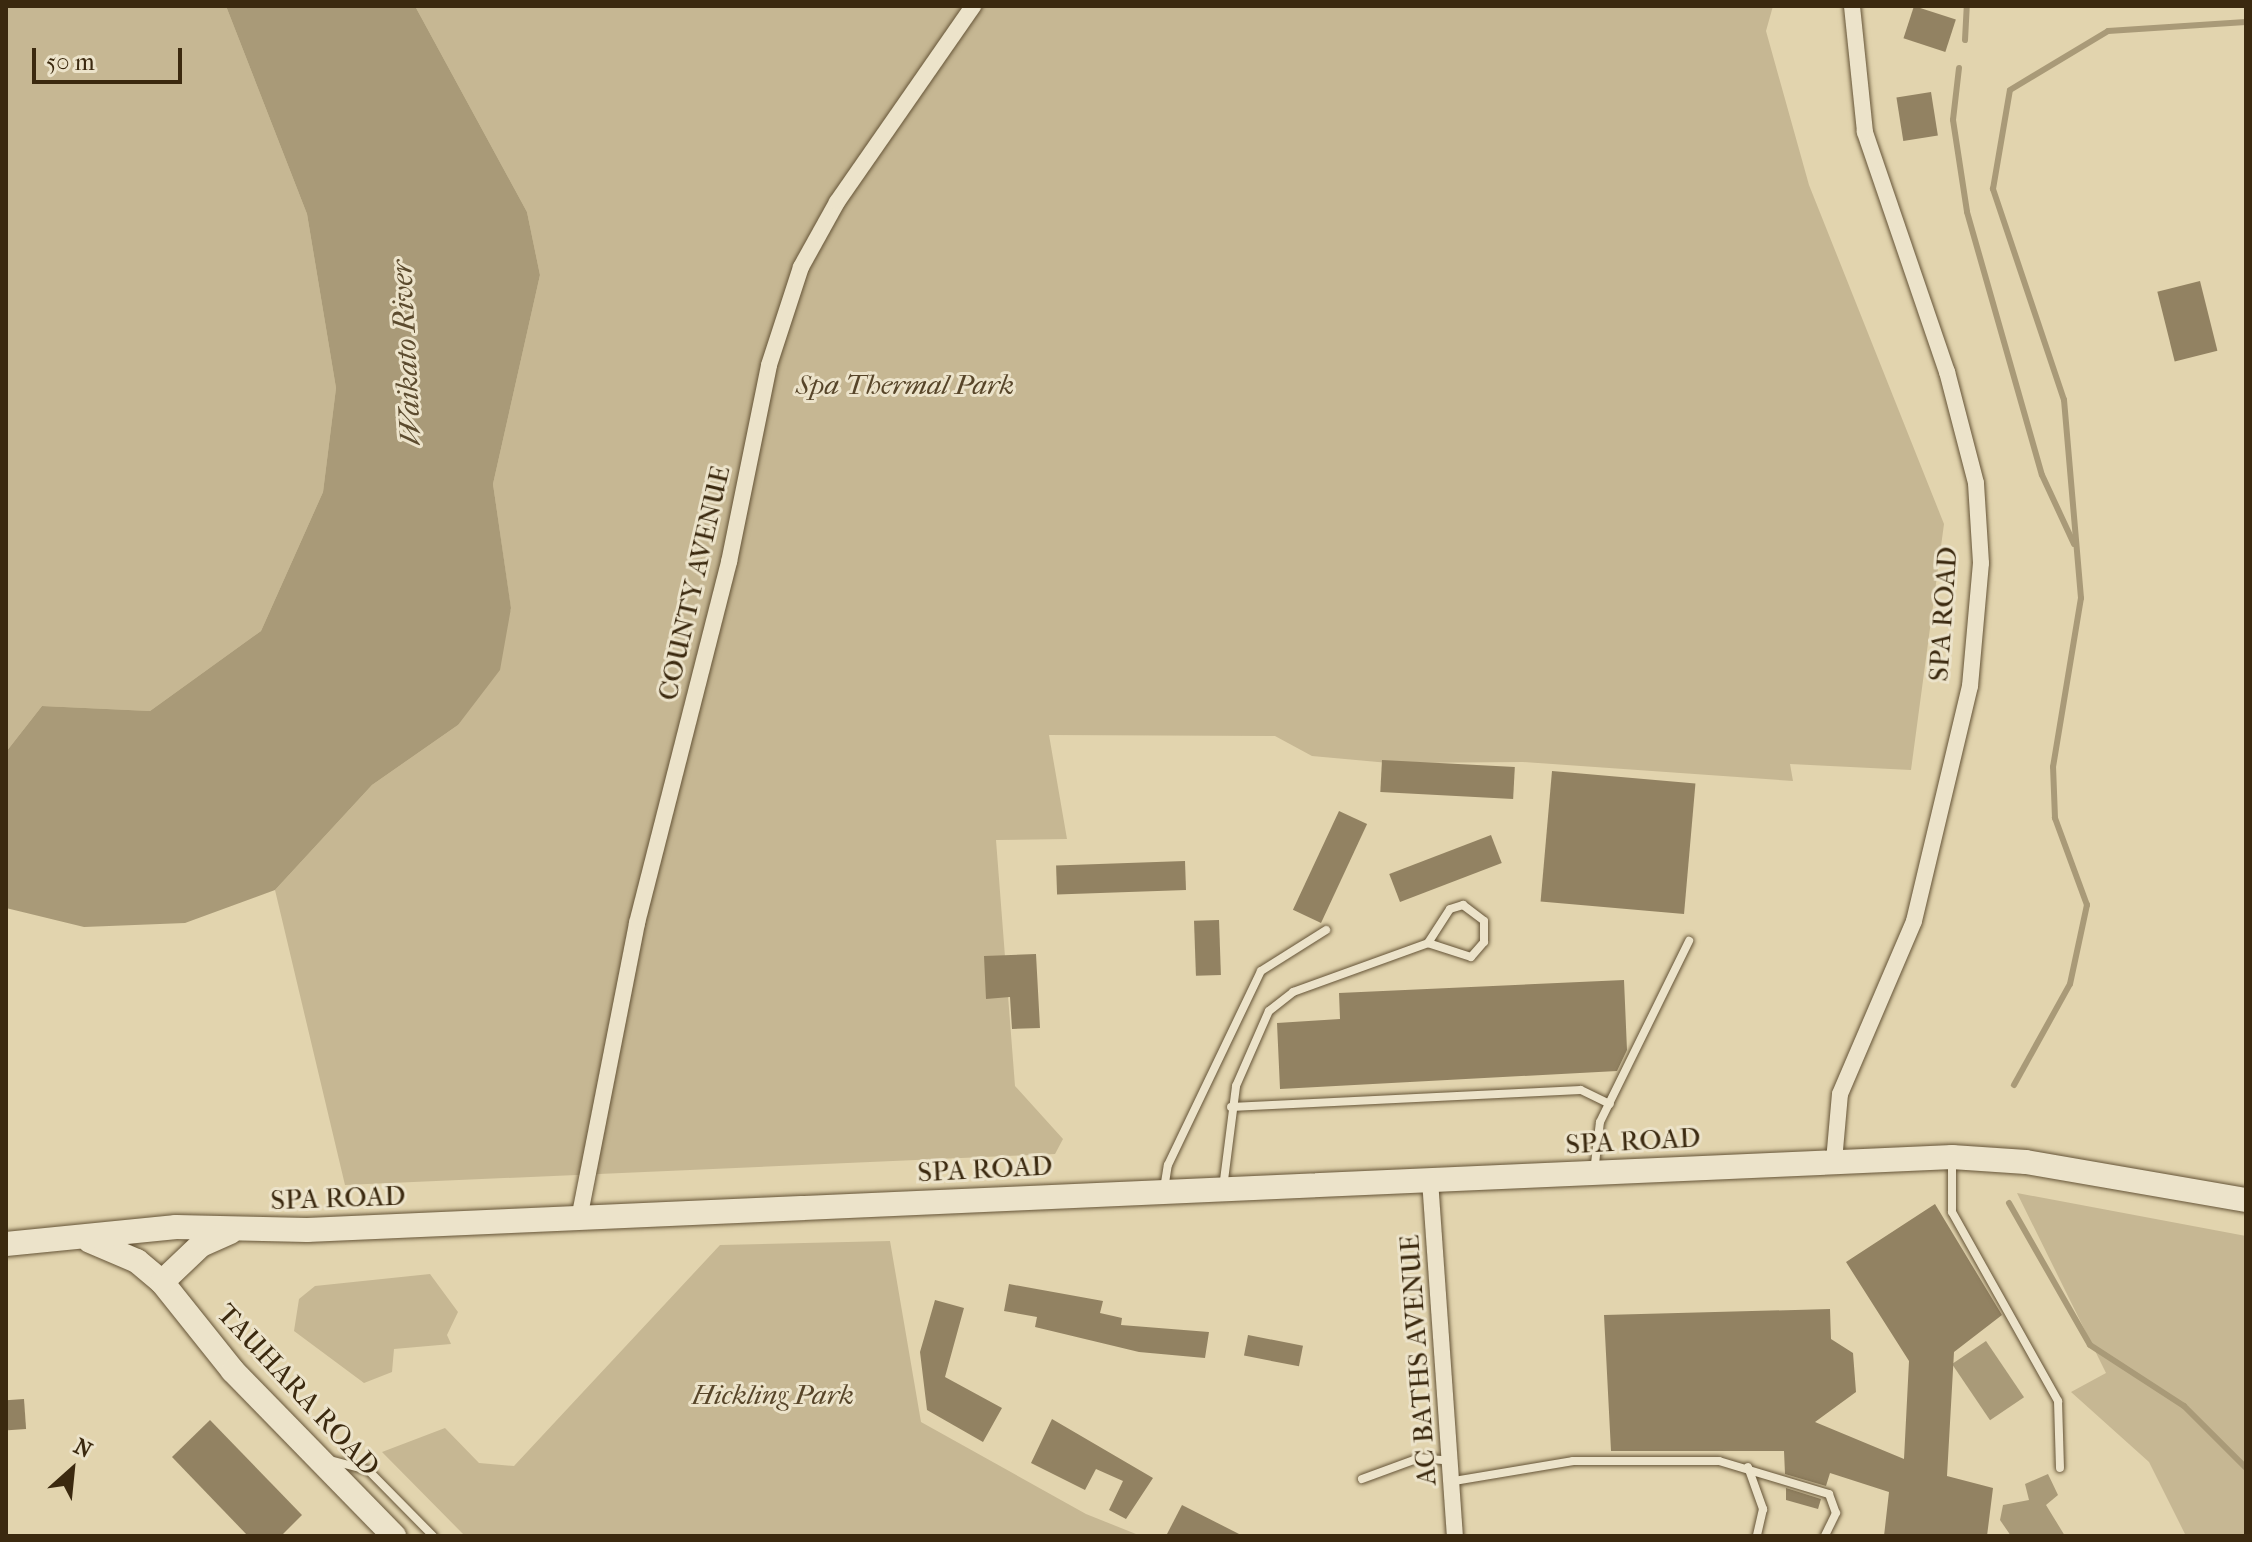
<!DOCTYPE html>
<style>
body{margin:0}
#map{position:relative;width:2252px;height:1542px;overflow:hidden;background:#e2d4ae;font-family:"IM FELL French Canon",serif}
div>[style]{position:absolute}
.green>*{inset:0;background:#c6b793}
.water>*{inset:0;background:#a99a78;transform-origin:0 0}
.stream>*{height:6px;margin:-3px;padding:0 3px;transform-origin:3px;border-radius:3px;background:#a99a78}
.building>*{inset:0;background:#928262;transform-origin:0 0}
.roads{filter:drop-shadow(0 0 2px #655437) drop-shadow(0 0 2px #655437)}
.lane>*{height:8px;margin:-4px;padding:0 4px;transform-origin:4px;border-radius:4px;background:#ece3ca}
.street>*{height:16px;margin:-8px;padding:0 8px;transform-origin:8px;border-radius:8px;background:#ece3ca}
.secondary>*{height:24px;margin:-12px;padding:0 12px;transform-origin:12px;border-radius:12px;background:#ece3ca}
span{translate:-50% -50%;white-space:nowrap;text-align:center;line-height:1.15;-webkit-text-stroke:6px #ece3ca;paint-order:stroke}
.park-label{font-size:28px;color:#574529;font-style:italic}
.street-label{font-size:28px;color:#3b290f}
.water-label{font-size:30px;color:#5c4b2e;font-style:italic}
.frame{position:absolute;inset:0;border:8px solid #3b290f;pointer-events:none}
.north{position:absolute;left:32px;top:1430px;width:80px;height:80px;-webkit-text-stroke:6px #ece3ca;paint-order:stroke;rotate:27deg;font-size:22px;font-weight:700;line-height:32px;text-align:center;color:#3b290f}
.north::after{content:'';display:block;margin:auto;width:28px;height:36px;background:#3b290f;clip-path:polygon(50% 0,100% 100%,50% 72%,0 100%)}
.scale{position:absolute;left:32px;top:48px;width:150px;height:36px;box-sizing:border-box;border:4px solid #3b290f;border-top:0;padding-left:10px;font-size:24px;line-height:28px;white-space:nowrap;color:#3b290f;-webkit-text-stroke:6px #ece3ca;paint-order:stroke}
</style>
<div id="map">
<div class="green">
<div style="clip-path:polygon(6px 6px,226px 6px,307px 214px,336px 388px,323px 492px,261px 631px,150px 711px,42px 706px,6px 752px)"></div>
<div style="clip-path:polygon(415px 6px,1773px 6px,1766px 31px,1809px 185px,1944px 524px,1911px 770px,1790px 764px,1793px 781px,1523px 762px,1389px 763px,1312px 756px,1275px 736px,1049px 735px,1067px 839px,996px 840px,1015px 1086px,1063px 1139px,1055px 1154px,345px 1185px,275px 890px,372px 785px,458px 725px,511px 609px,493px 484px,540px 275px,527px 212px)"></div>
<div style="clip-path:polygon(2017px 1193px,2246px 1236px,2246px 1536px,2186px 1536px,2149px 1462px,2071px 1392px,2106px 1373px)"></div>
<div style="clip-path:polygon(890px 1241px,921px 1422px,1086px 1514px,1141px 1536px,465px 1536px,382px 1452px,445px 1428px,479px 1463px,514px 1466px,720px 1245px)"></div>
<div style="clip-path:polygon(430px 1274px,458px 1312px,447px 1335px,451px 1344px,394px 1349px,392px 1372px,364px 1383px,294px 1331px,299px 1299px,315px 1286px)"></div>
</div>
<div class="water">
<div style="clip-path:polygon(226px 6px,415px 6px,527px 212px,540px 275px,493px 484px,511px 608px,500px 670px,458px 725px,372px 785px,275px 890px,185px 923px,84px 927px,6px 908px,6px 752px,42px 706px,150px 711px,261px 631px,323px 492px,336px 388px,307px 214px)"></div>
<div style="left:1986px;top:1341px;width:68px;height:41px;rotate:56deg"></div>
<div style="clip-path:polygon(2048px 1474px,2058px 1495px,2046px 1505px,2065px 1536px,2011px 1536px,2000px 1520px,2003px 1505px,2029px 1500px,2025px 1484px)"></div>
</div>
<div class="stream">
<div style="left:1965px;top:40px;width:34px;rotate:-87deg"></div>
<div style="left:1959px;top:68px;width:52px;rotate:96.6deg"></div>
<div style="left:1953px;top:120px;width:93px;rotate:81.3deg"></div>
<div style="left:1967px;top:212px;width:273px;rotate:74.1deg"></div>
<div style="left:2042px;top:475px;width:76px;rotate:65.1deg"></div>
<div style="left:2014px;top:1085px;width:115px;rotate:-61deg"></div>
<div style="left:2070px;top:984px;width:81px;rotate:-77.9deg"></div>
<div style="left:2087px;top:905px;width:93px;rotate:-110.2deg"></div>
<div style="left:2055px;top:818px;width:51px;rotate:-92.2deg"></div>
<div style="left:2053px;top:767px;width:171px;rotate:-80.6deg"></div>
<div style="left:2081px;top:598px;width:199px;rotate:-94.9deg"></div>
<div style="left:2064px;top:400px;width:223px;rotate:-108.6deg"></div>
<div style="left:1993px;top:189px;width:100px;rotate:-80.3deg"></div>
<div style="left:2010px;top:90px;width:114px;rotate:-31deg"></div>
<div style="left:2108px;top:31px;width:138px;rotate:-3.7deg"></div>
<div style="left:2009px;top:1203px;width:163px;rotate:60.3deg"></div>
<div style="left:2090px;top:1345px;width:112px;rotate:33deg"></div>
<div style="left:2184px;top:1406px;width:88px;rotate:45deg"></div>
</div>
<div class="building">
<div style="left:1914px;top:6px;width:44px;height:34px;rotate:18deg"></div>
<div style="left:1931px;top:92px;width:44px;height:35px;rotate:81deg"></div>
<div style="left:2200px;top:281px;width:72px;height:44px;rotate:76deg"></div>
<div style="left:1382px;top:760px;width:133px;height:32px;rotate:3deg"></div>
<div style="left:1552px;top:771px;width:144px;height:131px;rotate:5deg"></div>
<div style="left:1339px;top:811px;width:31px;height:109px;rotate:25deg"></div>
<div style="left:1491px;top:835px;width:30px;height:109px;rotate:69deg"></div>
<div style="left:1185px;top:861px;width:29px;height:129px;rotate:88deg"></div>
<div style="left:1219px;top:920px;width:55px;height:25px;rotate:88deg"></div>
<div style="clip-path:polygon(1036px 954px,1040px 1028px,1012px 1029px,1010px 997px,986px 999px,984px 956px)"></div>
<div style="clip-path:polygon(1624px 980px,1627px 1050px,1617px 1071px,1280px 1089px,1277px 1023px,1340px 1019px,1339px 993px)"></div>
<div style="clip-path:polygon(1935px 1204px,2002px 1315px,1954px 1352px,1947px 1476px,1993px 1488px,1987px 1536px,1884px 1536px,1889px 1492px,1830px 1473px,1826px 1486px,1785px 1474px,1784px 1451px,1611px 1451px,1604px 1315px,1830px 1309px,1831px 1339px,1853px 1353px,1856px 1392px,1815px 1422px,1904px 1459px,1909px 1361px,1846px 1262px)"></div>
<div style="clip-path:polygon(1009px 1284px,1103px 1301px,1100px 1313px,1122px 1318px,1121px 1325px,1209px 1332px,1205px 1358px,1139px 1352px,1035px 1327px,1037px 1317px,1004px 1311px)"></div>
<div style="clip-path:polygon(935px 1300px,964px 1308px,945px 1377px,1002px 1408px,983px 1442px,927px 1410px,920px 1352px)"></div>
<div style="left:1248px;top:1335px;width:56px;height:21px;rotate:11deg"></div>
<div style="left:24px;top:1399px;width:30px;height:18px;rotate:86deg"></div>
<div style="clip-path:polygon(1052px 1419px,1153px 1478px,1126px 1519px,1109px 1510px,1123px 1481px,1096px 1469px,1085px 1490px,1031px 1463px)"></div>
<div style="clip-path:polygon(210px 1420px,302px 1515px,281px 1536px,248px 1536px,172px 1457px)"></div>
<div style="clip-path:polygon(1786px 1488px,1821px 1499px,1818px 1509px,1786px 1500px)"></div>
<div style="clip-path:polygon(1182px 1505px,1243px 1536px,1166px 1536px)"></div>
</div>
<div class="roads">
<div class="lane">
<div style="left:1231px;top:1107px;width:350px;rotate:-2.8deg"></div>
<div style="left:1581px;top:1090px;width:32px;rotate:26deg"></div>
<div style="left:1952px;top:1160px;width:52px;rotate:90deg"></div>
<div style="left:1952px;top:1212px;width:217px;rotate:60.7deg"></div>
<div style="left:2058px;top:1401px;width:67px;rotate:88.3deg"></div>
<div style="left:1594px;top:1172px;width:50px;rotate:-83.2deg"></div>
<div style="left:1600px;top:1122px;width:202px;rotate:-63.8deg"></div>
<div style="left:1223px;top:1188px;width:103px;rotate:-82.7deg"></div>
<div style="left:1236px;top:1086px;width:82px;rotate:-66.3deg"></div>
<div style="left:1269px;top:1011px;width:31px;rotate:-38deg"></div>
<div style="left:1293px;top:992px;width:144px;rotate:-19.9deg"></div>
<div style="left:1428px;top:943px;width:40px;rotate:-57.1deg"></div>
<div style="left:1450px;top:909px;width:14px;rotate:-17deg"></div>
<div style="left:1463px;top:905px;width:26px;rotate:37deg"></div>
<div style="left:1484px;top:921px;width:21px;rotate:90deg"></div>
<div style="left:1484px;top:942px;width:20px;rotate:131deg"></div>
<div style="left:1471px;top:957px;width:45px;rotate:-162deg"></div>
<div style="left:1164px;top:1189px;width:24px;rotate:-81deg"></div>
<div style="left:1168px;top:1165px;width:215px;rotate:-64.4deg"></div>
<div style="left:1261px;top:971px;width:77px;rotate:-32.2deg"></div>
<div style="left:330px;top:1460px;width:39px;rotate:15deg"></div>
<div style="left:368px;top:1470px;width:93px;rotate:45.4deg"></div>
<div style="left:1748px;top:1467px;width:45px;rotate:70.3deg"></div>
<div style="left:1763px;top:1509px;width:28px;rotate:103deg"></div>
<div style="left:1362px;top:1479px;width:61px;rotate:-20.2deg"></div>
<div style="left:1419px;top:1458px;width:33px;rotate:5deg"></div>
<div style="left:1454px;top:1481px;width:121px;rotate:-9.5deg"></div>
<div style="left:1573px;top:1461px;width:146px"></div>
<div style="left:1719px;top:1461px;width:115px;rotate:16.7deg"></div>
<div style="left:1829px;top:1494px;width:20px;rotate:70deg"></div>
<div style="left:1836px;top:1513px;width:25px;rotate:116deg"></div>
</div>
<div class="street">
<div style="left:1834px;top:1161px;width:67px;rotate:-84.9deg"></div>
<div style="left:1840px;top:1094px;width:188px;rotate:-66.8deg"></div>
<div style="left:1914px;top:921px;width:242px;rotate:-76.6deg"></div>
<div style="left:1970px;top:686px;width:123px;rotate:-84.9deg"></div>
<div style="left:1981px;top:563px;width:80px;rotate:-93.6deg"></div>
<div style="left:1976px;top:483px;width:115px;rotate:-104.6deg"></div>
<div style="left:1947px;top:372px;width:254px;rotate:-108.9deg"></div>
<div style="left:1865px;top:132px;width:127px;rotate:-95.9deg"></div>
<div style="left:1430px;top:1180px;width:357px;rotate:86deg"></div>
<div style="left:579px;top:1219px;width:302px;rotate:-78.9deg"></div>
<div style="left:637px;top:923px;width:373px;rotate:-75.7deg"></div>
<div style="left:729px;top:562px;width:201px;rotate:-78.5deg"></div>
<div style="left:769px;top:365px;width:103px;rotate:-71.9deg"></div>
<div style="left:801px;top:267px;width:74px;rotate:-61deg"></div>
<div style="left:837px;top:202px;width:239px;rotate:-55.2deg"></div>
</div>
<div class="secondary">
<div style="left:90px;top:1241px;width:51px;rotate:23.1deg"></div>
<div style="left:137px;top:1261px;width:33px;rotate:40deg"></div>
<div style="left:162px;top:1282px;width:114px;rotate:51.4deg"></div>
<div style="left:233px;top:1371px;width:231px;rotate:45.7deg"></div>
<div style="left:6px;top:1244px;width:171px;rotate:-5.7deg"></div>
<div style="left:176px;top:1227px;width:131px;rotate:1.3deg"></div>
<div style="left:307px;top:1230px;width:1647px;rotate:-2.54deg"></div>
<div style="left:1952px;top:1157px;width:74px;rotate:3.9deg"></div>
<div style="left:2026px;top:1162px;width:223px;rotate:9.8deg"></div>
<div style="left:162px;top:1282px;width:54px;rotate:-43.5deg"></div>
<div style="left:201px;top:1245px;width:32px;rotate:-24deg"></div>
</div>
</div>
<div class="park-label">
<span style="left:905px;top:385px">Spa Thermal Park</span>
<span style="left:773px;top:1395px">Hickling Park</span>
</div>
<div class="street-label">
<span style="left:694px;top:583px;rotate:-77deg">COUNTY AVENUE</span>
<span style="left:1943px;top:614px;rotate:-86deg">SPA ROAD</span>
<span style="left:1633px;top:1141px;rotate:-3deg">SPA ROAD</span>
<span style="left:985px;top:1169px;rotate:-3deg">SPA ROAD</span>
<span style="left:338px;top:1198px;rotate:-2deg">SPA ROAD</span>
<span style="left:1418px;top:1360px;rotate:-94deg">AC BATHS AVENUE</span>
<span style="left:298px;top:1390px;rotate:47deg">TAUHARA ROAD</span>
</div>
<div class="water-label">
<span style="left:407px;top:353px;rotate:-93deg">Waikato River</span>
</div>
<div class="frame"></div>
<div class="north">N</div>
<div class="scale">50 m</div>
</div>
